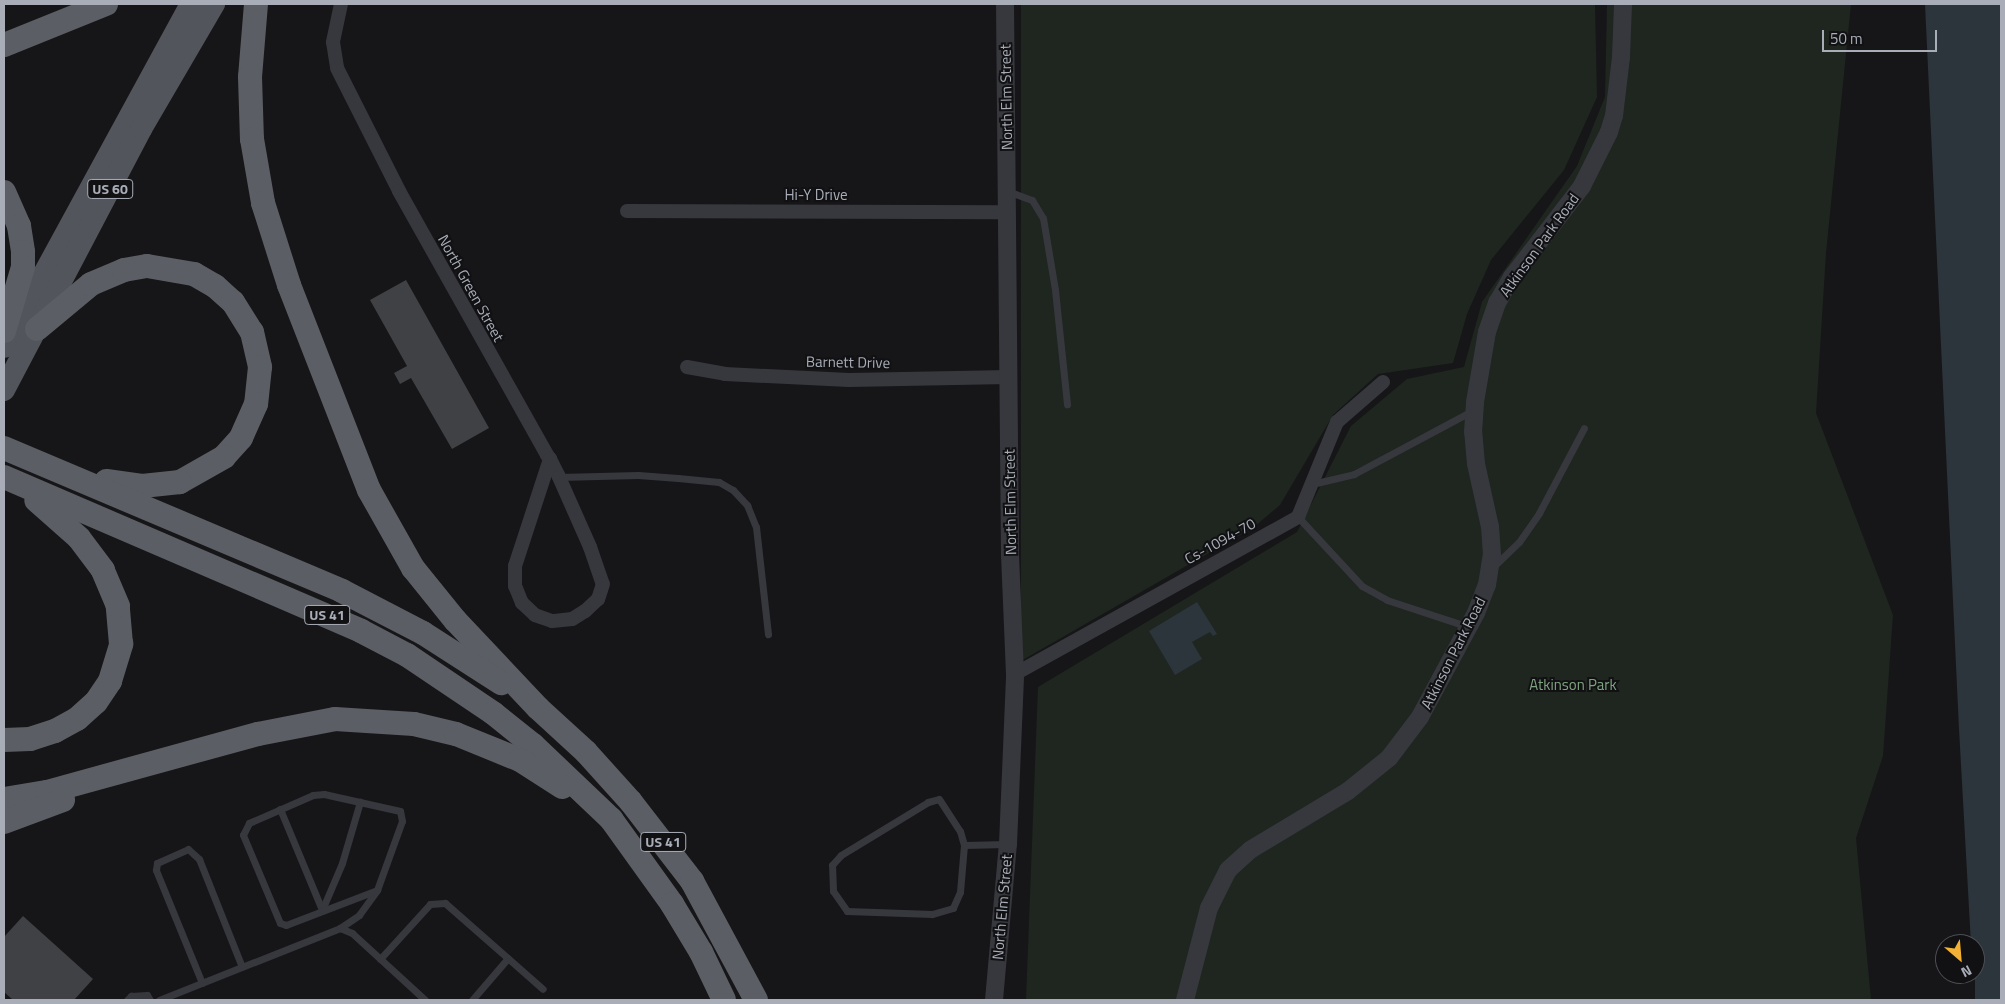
<!DOCTYPE html>
<style>
body{margin:0}
#map{position:relative;width:2005px;height:1004px;overflow:hidden;background:#161618;font-family:"Titillium Web",sans-serif}
div>[style]{position:absolute}
.green>*{inset:0;background:#1e261f}
.water>*{inset:0;background:#2c353c}
.building>*{inset:0;background:#404145}
.service>*{height:7px;margin:-3.5px;padding:0 3.5px;transform-origin:3.5px;border-radius:3.5px;background:#37383d}
.minor>*{height:14px;margin:-7px;padding:0 7px;transform-origin:7px;border-radius:7px;background:#37383d}
.tertiary>*{height:18px;margin:-9px;padding:0 9px;transform-origin:9px;border-radius:9px;background:#37383d}
.primary>*{height:22px;margin:-11px;padding:0 11px;transform-origin:11px;border-radius:11px;background:#53555c}
.trunk>*{height:24px;margin:-12px;padding:0 12px;transform-origin:12px;border-radius:12px;background:#5b5e65}
span{translate:-50% -50%;white-space:nowrap;text-align:center;line-height:1.15;-webkit-text-stroke:4px #111113;paint-order:stroke}
.shield-label span{padding:1px 4px;background:#111113;border:1px solid;border-radius:4px;-webkit-text-stroke-width:0}
.shield-label{font-size:14px;color:#a8adb8;font-weight:700}
.street-label{font-size:15px;color:#a8adb8}
.park-label{font-size:15px;color:#7fa381}
.frame{position:absolute;inset:0;border:5px solid #a8adb8;pointer-events:none}
.north{position:absolute;left:1935px;top:934px;width:50px;height:50px;box-sizing:border-box;background:#111113;border:1px solid #4d4f55;border-radius:50%;rotate:153deg;font-size:14px;font-weight:700;line-height:20px;text-align:center;color:#a8adb8}
.north::after{content:'';display:block;margin:auto;width:18px;height:22px;background:#f2b134;clip-path:polygon(50% 0,100% 100%,50% 72%,0 100%)}
.scale{position:absolute;left:1822px;top:30px;width:115px;height:22px;box-sizing:border-box;border:2px solid #a8adb8;border-top:0;padding-left:6px;font-size:15px;line-height:18px;white-space:nowrap;color:#a8adb8;-webkit-text-stroke:4px #111113;paint-order:stroke}
</style>
<div id="map">
<div class="green">
<div style="clip-path:polygon(1021px 4px,1595px 4px,1597px 97px,1564px 170px,1491px 260px,1467px 314px,1453px 363px,1378px 374px,1333px 415px,1280px 505px,1254px 527px,1021px 661px)"></div>
<div style="clip-path:polygon(1607px 4px,1851px 4px,1826px 253px,1816px 413px,1893px 615px,1883px 756px,1856px 838px,1871px 1000px,1026px 1000px,1038px 687px,1297px 532px,1351px 426px,1407px 379px,1464px 367px,1482px 302px,1577px 166px,1605px 97px)"></div>
</div>
<div class="water">
<div style="clip-path:polygon(1925px 4px,2001px 4px,2001px 1000px,1975px 1000px,1975px 944px,1971px 944px,1959px 729px)"></div>
<div style="clip-path:polygon(1197px 602px,1217px 634px,1213px 636px,1210px 632px,1192px 642px,1202px 659px,1175px 675px,1149px 631px)"></div>
</div>
<div class="building">
<div style="clip-path:polygon(406px 280px,489px 428px,452px 449px,411px 378px,400px 384px,394px 373px,407px 366px,370px 300px)"></div>
<div style="clip-path:polygon(23px 916px,93px 979px,74px 1000px,13px 1000px,4px 992px,4px 937px)"></div>
</div>
<div class="service">
<div style="left:1007px;top:191px;width:27px;rotate:20deg"></div>
<div style="left:1032px;top:200px;width:21px;rotate:59deg"></div>
<div style="left:1043px;top:218px;width:73px;rotate:80.5deg"></div>
<div style="left:1055px;top:290px;width:115px;rotate:84deg"></div>
<div style="left:559px;top:477px;width:79px;rotate:-1.5deg"></div>
<div style="left:638px;top:475px;width:40px;rotate:4.3deg"></div>
<div style="left:678px;top:478px;width:41px;rotate:5.6deg"></div>
<div style="left:719px;top:482px;width:16px;rotate:30deg"></div>
<div style="left:733px;top:490px;width:21px;rotate:47deg"></div>
<div style="left:747px;top:505px;width:24px;rotate:68deg"></div>
<div style="left:756px;top:527px;width:108px;rotate:83.6deg"></div>
<div style="left:1312px;top:484px;width:43px;rotate:-13.4deg"></div>
<div style="left:1354px;top:474px;width:136px;rotate:-28.1deg"></div>
<div style="left:1298px;top:517px;width:94px;rotate:47.2deg"></div>
<div style="left:1362px;top:586px;width:29px;rotate:29deg"></div>
<div style="left:1387px;top:600px;width:86px;rotate:18.2deg"></div>
<div style="left:1493px;top:567px;width:36px;rotate:-44deg"></div>
<div style="left:1519px;top:542px;width:35px;rotate:-55deg"></div>
<div style="left:1539px;top:513px;width:96px;rotate:-62.1deg"></div>
<div style="left:280px;top:809px;width:109px;rotate:67.4deg"></div>
<div style="left:964px;top:845px;width:47px;rotate:94.9deg"></div>
<div style="left:960px;top:892px;width:17px;rotate:114deg"></div>
<div style="left:953px;top:908px;width:22px;rotate:164deg"></div>
<div style="left:932px;top:914px;width:85px;rotate:-178deg"></div>
<div style="left:847px;top:911px;width:24px;rotate:-125deg"></div>
<div style="left:833px;top:891px;width:26px;rotate:-92deg"></div>
<div style="left:832px;top:865px;width:13px;rotate:-48deg"></div>
<div style="left:841px;top:855px;width:102px;rotate:-31.3deg"></div>
<div style="left:928px;top:802px;width:11px;rotate:-15deg"></div>
<div style="left:939px;top:799px;width:38px;rotate:57deg"></div>
<div style="left:960px;top:831px;width:15px;rotate:74deg"></div>
<div style="left:964px;top:845px;width:43px;rotate:-1.3deg"></div>
<div style="left:322px;top:910px;width:51px;rotate:-66.9deg"></div>
<div style="left:342px;top:863px;width:64px;rotate:-73.6deg"></div>
<div style="left:340px;top:928px;width:23px;rotate:-34deg"></div>
<div style="left:359px;top:915px;width:31px;rotate:-54deg"></div>
<div style="left:377px;top:890px;width:73px;rotate:-70.1deg"></div>
<div style="left:402px;top:821px;width:10px;rotate:-101deg"></div>
<div style="left:400px;top:811px;width:78px;rotate:-167.4deg"></div>
<div style="left:324px;top:794px;width:11px;rotate:175deg"></div>
<div style="left:313px;top:795px;width:70px;rotate:156.4deg"></div>
<div style="left:249px;top:823px;width:13px;rotate:117deg"></div>
<div style="left:243px;top:835px;width:95px;rotate:67.2deg"></div>
<div style="left:280px;top:923px;width:6px;rotate:18deg"></div>
<div style="left:286px;top:925px;width:97px;rotate:-21deg"></div>
<div style="left:380px;top:959px;width:74px;rotate:-47.7deg"></div>
<div style="left:430px;top:904px;width:15px;rotate:-4deg"></div>
<div style="left:445px;top:903px;width:130px;rotate:41.3deg"></div>
<div style="left:202px;top:983px;width:122px;rotate:-112.2deg"></div>
<div style="left:156px;top:870px;width:7px;rotate:-82deg"></div>
<div style="left:157px;top:863px;width:34px;rotate:-24deg"></div>
<div style="left:188px;top:849px;width:15px;rotate:42deg"></div>
<div style="left:199px;top:859px;width:116px;rotate:68.3deg"></div>
<div style="left:127px;top:1000px;width:6px;rotate:-45deg"></div>
<div style="left:131px;top:996px;width:16px;rotate:-4deg"></div>
<div style="left:147px;top:995px;width:6px;rotate:59deg"></div>
<div style="left:159px;top:1000px;width:195px;rotate:-21.7deg"></div>
<div style="left:340px;top:928px;width:13px;rotate:23deg"></div>
<div style="left:352px;top:933px;width:99px;rotate:42.5deg"></div>
<div style="left:472px;top:1000px;width:55px;rotate:-49.4deg"></div>
</div>
<div class="minor">
<div style="left:341px;top:4px;width:39px;rotate:102deg"></div>
<div style="left:333px;top:42px;width:26px;rotate:81deg"></div>
<div style="left:337px;top:68px;width:138px;rotate:63.2deg"></div>
<div style="left:399px;top:191px;width:303px;rotate:60.7deg"></div>
<div style="left:547px;top:455px;width:5px;rotate:53deg"></div>
<div style="left:550px;top:459px;width:20px;rotate:63deg"></div>
<div style="left:559px;top:477px;width:77px;rotate:66.1deg"></div>
<div style="left:590px;top:547px;width:39px;rotate:71deg"></div>
<div style="left:603px;top:584px;width:16px;rotate:108deg"></div>
<div style="left:598px;top:599px;width:18px;rotate:137deg"></div>
<div style="left:585px;top:611px;width:15px;rotate:148deg"></div>
<div style="left:572px;top:619px;width:20px;rotate:174deg"></div>
<div style="left:552px;top:621px;width:18px;rotate:-161deg"></div>
<div style="left:535px;top:615px;width:18px;rotate:-137deg"></div>
<div style="left:522px;top:603px;width:18px;rotate:-112deg"></div>
<div style="left:515px;top:586px;width:20px;rotate:-90deg"></div>
<div style="left:515px;top:566px;width:113px;rotate:-71.9deg"></div>
<div style="left:627px;top:211px;width:379px;rotate:0.2deg"></div>
<div style="left:687px;top:367px;width:39px;rotate:10deg"></div>
<div style="left:725px;top:374px;width:124px;rotate:2.8deg"></div>
<div style="left:849px;top:380px;width:160px;rotate:-1.1deg"></div>
<div style="left:1015px;top:674px;width:324px;rotate:-29deg"></div>
<div style="left:1298px;top:517px;width:103px;rotate:-67.7deg"></div>
<div style="left:1337px;top:422px;width:61px;rotate:-41deg"></div>
</div>
<div class="tertiary">
<div style="left:994px;top:1000px;width:157px;rotate:-84.9deg"></div>
<div style="left:1008px;top:844px;width:170px;rotate:-87.6deg"></div>
<div style="left:1015px;top:674px;width:120px;rotate:-92.4deg"></div>
<div style="left:1010px;top:554px;width:550px;rotate:-90.52deg"></div>
<div style="left:1185px;top:1000px;width:95px;rotate:-75.4deg"></div>
<div style="left:1209px;top:908px;width:42px;rotate:-63.4deg"></div>
<div style="left:1228px;top:870px;width:30px;rotate:-42deg"></div>
<div style="left:1250px;top:850px;width:114px;rotate:-31deg"></div>
<div style="left:1348px;top:791px;width:53px;rotate:-38.8deg"></div>
<div style="left:1389px;top:758px;width:51px;rotate:-52.9deg"></div>
<div style="left:1420px;top:717px;width:118px;rotate:-61.7deg"></div>
<div style="left:1476px;top:613px;width:30px;rotate:-69deg"></div>
<div style="left:1487px;top:585px;width:30px;rotate:-81deg"></div>
<div style="left:1492px;top:555px;width:28px;rotate:-94deg"></div>
<div style="left:1490px;top:527px;width:65px;rotate:-102.5deg"></div>
<div style="left:1476px;top:464px;width:32px;rotate:-95deg"></div>
<div style="left:1473px;top:432px;width:30px;rotate:-86deg"></div>
<div style="left:1475px;top:402px;width:71px;rotate:-80.3deg"></div>
<div style="left:1487px;top:332px;width:31px;rotate:-71deg"></div>
<div style="left:1497px;top:303px;width:30px;rotate:-60deg"></div>
<div style="left:1512px;top:277px;width:115px;rotate:-52.4deg"></div>
<div style="left:1582px;top:186px;width:60px;rotate:-63.4deg"></div>
<div style="left:1609px;top:132px;width:17px;rotate:-73deg"></div>
<div style="left:1614px;top:116px;width:59px;rotate:-83.2deg"></div>
<div style="left:1621px;top:57px;width:53px;rotate:-87.8deg"></div>
</div>
<div class="primary">
<div style="left:4px;top:347px;width:391px;rotate:-61.4deg"></div>
<div style="left:4px;top:390px;width:295px;rotate:-62.3deg"></div>
<div style="left:141px;top:129px;width:145px;rotate:-59.7deg"></div>
</div>
<div class="trunk">
<div style="left:256px;top:4px;width:73px;rotate:94.7deg"></div>
<div style="left:250px;top:77px;width:62px;rotate:88.2deg"></div>
<div style="left:252px;top:139px;width:65px;rotate:80.2deg"></div>
<div style="left:263px;top:203px;width:86px;rotate:72.4deg"></div>
<div style="left:289px;top:285px;width:220px;rotate:68.7deg"></div>
<div style="left:369px;top:490px;width:90px;rotate:60.6deg"></div>
<div style="left:413px;top:568px;width:67px;rotate:51.1deg"></div>
<div style="left:455px;top:620px;width:121px;rotate:46.7deg"></div>
<div style="left:538px;top:708px;width:65px;rotate:42.5deg"></div>
<div style="left:586px;top:752px;width:67px;rotate:48deg"></div>
<div style="left:631px;top:802px;width:100px;rotate:52.3deg"></div>
<div style="left:692px;top:881px;width:135px;rotate:61.7deg"></div>
<div style="left:4px;top:45px;width:110px;rotate:-21.9deg"></div>
<div style="left:4px;top:192px;width:37px;rotate:66deg"></div>
<div style="left:19px;top:226px;width:26px;rotate:81deg"></div>
<div style="left:23px;top:252px;width:15px;rotate:90deg"></div>
<div style="left:23px;top:267px;width:67px;rotate:106.5deg"></div>
<div style="left:37px;top:329px;width:70px;rotate:-39.8deg"></div>
<div style="left:91px;top:284px;width:36px;rotate:-23deg"></div>
<div style="left:124px;top:270px;width:23px;rotate:-10deg"></div>
<div style="left:147px;top:266px;width:48px;rotate:9.7deg"></div>
<div style="left:194px;top:274px;width:24px;rotate:30deg"></div>
<div style="left:215px;top:286px;width:24px;rotate:42deg"></div>
<div style="left:233px;top:302px;width:36px;rotate:58deg"></div>
<div style="left:252px;top:332px;width:36px;rotate:77deg"></div>
<div style="left:260px;top:367px;width:37px;rotate:96deg"></div>
<div style="left:256px;top:404px;width:37px;rotate:114deg"></div>
<div style="left:241px;top:438px;width:25px;rotate:132deg"></div>
<div style="left:224px;top:457px;width:51px;rotate:150.4deg"></div>
<div style="left:180px;top:482px;width:38px;rotate:174deg"></div>
<div style="left:142px;top:486px;width:36px;rotate:-172deg"></div>
<div style="left:4px;top:448px;width:367px;rotate:22.9deg"></div>
<div style="left:342px;top:591px;width:91px;rotate:27.4deg"></div>
<div style="left:423px;top:633px;width:93px;rotate:32.7deg"></div>
<div style="left:4px;top:477px;width:389px;rotate:23.3deg"></div>
<div style="left:361px;top:631px;width:52px;rotate:27.6deg"></div>
<div style="left:407px;top:655px;width:104px;rotate:34deg"></div>
<div style="left:493px;top:713px;width:51px;rotate:38.7deg"></div>
<div style="left:533px;top:745px;width:108px;rotate:43.5deg"></div>
<div style="left:611px;top:819px;width:105px;rotate:54.3deg"></div>
<div style="left:672px;top:904px;width:56px;rotate:58.9deg"></div>
<div style="left:701px;top:952px;width:53px;rotate:64.4deg"></div>
<div style="left:4px;top:740px;width:26px;rotate:-2deg"></div>
<div style="left:30px;top:739px;width:26px;rotate:-18deg"></div>
<div style="left:55px;top:731px;width:25px;rotate:-29deg"></div>
<div style="left:77px;top:719px;width:25px;rotate:-42deg"></div>
<div style="left:96px;top:702px;width:25px;rotate:-56deg"></div>
<div style="left:110px;top:681px;width:39px;rotate:-73deg"></div>
<div style="left:121px;top:644px;width:38px;rotate:-95deg"></div>
<div style="left:118px;top:606px;width:39px;rotate:-113deg"></div>
<div style="left:103px;top:570px;width:40px;rotate:-127deg"></div>
<div style="left:79px;top:538px;width:57px;rotate:-138.5deg"></div>
<div style="left:4px;top:799px;width:44px;rotate:-9.2deg"></div>
<div style="left:47px;top:792px;width:219px;rotate:-15.4deg"></div>
<div style="left:258px;top:734px;width:78px;rotate:-11deg"></div>
<div style="left:335px;top:719px;width:79px;rotate:3.6deg"></div>
<div style="left:414px;top:724px;width:43px;rotate:13.4deg"></div>
<div style="left:456px;top:734px;width:69px;rotate:22.1deg"></div>
<div style="left:520px;top:760px;width:50px;rotate:32.7deg"></div>
<div style="left:4px;top:822px;width:63px;rotate:-20.4deg"></div>
</div>
<div class="shield-label">
<span style="left:110px;top:189px">US 60</span>
<span style="left:327px;top:615px">US 41</span>
<span style="left:663px;top:842px">US 41</span>
</div>
<div class="street-label">
<span style="left:1006px;top:97px;rotate:-91deg">North Elm Street</span>
<span style="left:816px;top:195px">Hi-Y Drive</span>
<span style="left:1539px;top:245px;rotate:-54deg">Atkinson Park Road</span>
<span style="left:471px;top:288px;rotate:61deg">North Green Street</span>
<span style="left:848px;top:362px;rotate:1deg">Barnett Drive</span>
<span style="left:1010px;top:502px;rotate:-91deg">North Elm Street</span>
<span style="left:1220px;top:541px;rotate:-29deg">Cs-1094-70</span>
<span style="left:1453px;top:653px;rotate:-63deg">Atkinson Park Road</span>
<span style="left:1002px;top:907px;rotate:-85deg">North Elm Street</span>
</div>
<div class="park-label">
<span style="left:1573px;top:685px">Atkinson Park</span>
</div>
<div class="frame"></div>
<div class="north">N</div>
<div class="scale">50 m</div>
</div>
